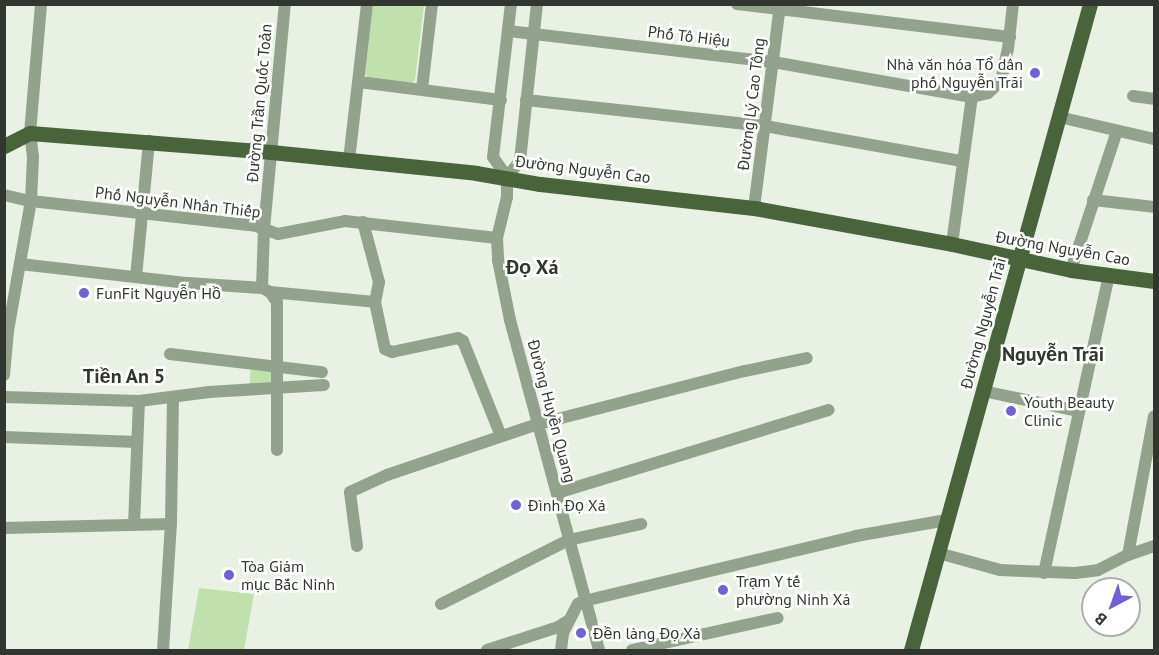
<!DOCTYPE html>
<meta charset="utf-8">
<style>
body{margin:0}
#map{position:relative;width:1159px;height:655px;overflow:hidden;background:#e9f1e5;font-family:"PT Sans",sans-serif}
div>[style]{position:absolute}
.green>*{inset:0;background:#c0e0ae;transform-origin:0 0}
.minor>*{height:12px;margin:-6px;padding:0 6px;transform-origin:6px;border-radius:6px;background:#93a28c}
.major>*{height:15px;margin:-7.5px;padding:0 7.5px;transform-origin:7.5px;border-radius:7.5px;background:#49633b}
.dots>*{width:16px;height:16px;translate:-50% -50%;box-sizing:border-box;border:3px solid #fff;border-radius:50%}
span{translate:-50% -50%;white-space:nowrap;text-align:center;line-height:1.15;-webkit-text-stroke:5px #fff;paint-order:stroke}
.street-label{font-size:16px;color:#323631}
.poi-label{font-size:16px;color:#323631}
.right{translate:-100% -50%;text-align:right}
.left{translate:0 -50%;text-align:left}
.quarter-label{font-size:20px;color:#31372d;font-weight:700}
.frame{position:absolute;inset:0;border:6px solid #323631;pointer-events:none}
.north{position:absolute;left:1081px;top:577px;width:60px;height:60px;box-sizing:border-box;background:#fff;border:2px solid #adafad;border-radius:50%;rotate:221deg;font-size:16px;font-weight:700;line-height:24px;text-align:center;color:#323631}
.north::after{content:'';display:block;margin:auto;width:21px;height:27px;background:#7061db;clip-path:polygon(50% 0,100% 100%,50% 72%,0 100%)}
</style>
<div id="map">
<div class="green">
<div style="clip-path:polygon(373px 5px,424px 5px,415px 80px,412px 83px,368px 78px,365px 74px)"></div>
<div style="left:251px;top:367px;width:21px;height:21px;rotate:5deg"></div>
<div style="clip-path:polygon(199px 588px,254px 594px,244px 650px,188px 650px)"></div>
</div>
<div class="minor">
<div style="left:537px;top:4px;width:158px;rotate:96.2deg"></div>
<div style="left:520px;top:161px;width:21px;rotate:129deg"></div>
<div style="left:507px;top:177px;width:20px;rotate:90deg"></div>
<div style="left:507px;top:197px;width:42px;rotate:103.7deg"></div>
<div style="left:497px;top:238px;width:22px;rotate:87deg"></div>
<div style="left:498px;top:260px;width:61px;rotate:78.7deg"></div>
<div style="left:510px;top:320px;width:342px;rotate:74.9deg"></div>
<div style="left:737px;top:4px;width:275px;rotate:6.9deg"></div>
<div style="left:508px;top:31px;width:267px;rotate:6.7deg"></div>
<div style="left:773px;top:62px;width:202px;rotate:10deg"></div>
<div style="left:359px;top:82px;width:143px;rotate:7.2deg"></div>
<div style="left:422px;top:89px;width:86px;rotate:-83.3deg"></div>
<div style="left:1133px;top:96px;width:21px;rotate:8deg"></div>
<div style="left:526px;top:100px;width:240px;rotate:6.2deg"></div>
<div style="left:765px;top:126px;width:200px;rotate:10.1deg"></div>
<div style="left:1059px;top:117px;width:98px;rotate:13deg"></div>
<div style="left:349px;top:160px;width:157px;rotate:-83.4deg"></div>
<div style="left:507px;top:177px;width:24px;rotate:-125deg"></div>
<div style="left:493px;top:157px;width:154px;rotate:-83.3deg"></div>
<div style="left:4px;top:195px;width:28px;rotate:13deg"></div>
<div style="left:31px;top:201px;width:226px;rotate:6.3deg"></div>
<div style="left:256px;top:226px;width:23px;rotate:20deg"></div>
<div style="left:278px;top:234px;width:68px;rotate:-11deg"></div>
<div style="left:345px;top:221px;width:153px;rotate:6.4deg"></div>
<div style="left:1093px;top:200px;width:61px;rotate:6.5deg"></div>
<div style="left:754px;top:208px;width:206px;rotate:-82.7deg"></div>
<div style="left:363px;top:222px;width:62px;rotate:75.1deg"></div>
<div style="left:379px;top:282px;width:20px;rotate:101deg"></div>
<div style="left:952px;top:244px;width:148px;rotate:-82.3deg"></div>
<div style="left:972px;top:97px;width:16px;rotate:-14deg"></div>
<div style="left:988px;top:93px;width:18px;rotate:-43deg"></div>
<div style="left:1001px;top:81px;width:33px;rotate:-78deg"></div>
<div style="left:1008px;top:49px;width:45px;rotate:-83.7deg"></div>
<div style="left:20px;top:264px;width:169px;rotate:6.5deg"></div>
<div style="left:188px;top:283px;width:74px;rotate:3.9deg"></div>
<div style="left:1071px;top:270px;width:146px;rotate:-71.7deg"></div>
<div style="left:136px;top:277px;width:137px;rotate:-84.5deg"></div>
<div style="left:270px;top:292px;width:105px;rotate:5.4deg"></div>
<div style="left:375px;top:302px;width:48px;rotate:78deg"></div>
<div style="left:385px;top:349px;width:8px;rotate:23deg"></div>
<div style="left:392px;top:352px;width:67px;rotate:-12deg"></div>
<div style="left:458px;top:338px;width:6px;rotate:31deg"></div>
<div style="left:463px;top:341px;width:102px;rotate:68.2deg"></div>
<div style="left:170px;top:354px;width:153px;rotate:6.8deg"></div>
<div style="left:4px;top:375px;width:44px;rotate:-84.8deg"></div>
<div style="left:8px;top:331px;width:132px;rotate:-80deg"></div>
<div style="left:31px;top:201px;width:44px;rotate:-87.4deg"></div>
<div style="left:33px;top:157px;width:24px;rotate:-97deg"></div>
<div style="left:30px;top:133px;width:129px;rotate:-85.1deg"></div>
<div style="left:983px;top:391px;width:98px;rotate:11.8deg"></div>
<div style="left:4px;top:397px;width:135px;rotate:1.7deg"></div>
<div style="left:139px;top:401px;width:71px;rotate:-7.3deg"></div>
<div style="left:209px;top:392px;width:115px;rotate:-3.5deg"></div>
<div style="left:4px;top:437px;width:133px;rotate:2.2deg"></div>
<div style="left:277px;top:450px;width:148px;rotate:-90deg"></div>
<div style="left:277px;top:302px;width:12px;rotate:-125deg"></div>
<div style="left:270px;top:292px;width:9px;rotate:-153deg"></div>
<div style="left:262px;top:288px;width:59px;rotate:-88.1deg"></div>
<div style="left:264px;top:229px;width:226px;rotate:-84.7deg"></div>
<div style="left:557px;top:493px;width:284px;rotate:-17deg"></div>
<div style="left:134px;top:525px;width:124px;rotate:-87.7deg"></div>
<div style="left:4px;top:528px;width:167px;rotate:-1.4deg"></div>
<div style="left:357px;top:546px;width:54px;rotate:-97.4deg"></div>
<div style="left:350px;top:492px;width:41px;rotate:-24.7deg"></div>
<div style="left:387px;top:475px;width:159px;rotate:-18.7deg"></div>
<div style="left:538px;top:424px;width:214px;rotate:-14.4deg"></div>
<div style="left:745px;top:371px;width:63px;rotate:-11.8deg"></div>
<div style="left:938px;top:553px;width:64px;rotate:15.3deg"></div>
<div style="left:1000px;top:570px;width:75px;rotate:2.3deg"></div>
<div style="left:1075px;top:573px;width:23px;rotate:-7deg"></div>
<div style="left:1098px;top:570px;width:34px;rotate:-27deg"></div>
<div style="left:1128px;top:555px;width:28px;rotate:-19deg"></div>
<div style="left:1128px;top:555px;width:141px;rotate:-79.4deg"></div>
<div style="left:1044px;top:573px;width:304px;rotate:-77.7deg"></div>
<div style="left:441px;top:604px;width:143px;rotate:-26.6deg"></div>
<div style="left:569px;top:540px;width:74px;rotate:-12.5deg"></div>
<div style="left:163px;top:650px;width:126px;rotate:-86.4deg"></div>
<div style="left:171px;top:524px;width:126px;rotate:-89.1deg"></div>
<div style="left:487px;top:650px;width:75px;rotate:-17.9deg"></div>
<div style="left:558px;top:627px;width:13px;rotate:-32deg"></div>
<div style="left:561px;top:650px;width:17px;rotate:-83deg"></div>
<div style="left:563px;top:633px;width:33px;rotate:-63deg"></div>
<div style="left:578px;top:604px;width:7px;rotate:-27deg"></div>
<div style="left:584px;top:601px;width:280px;rotate:-13.4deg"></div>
<div style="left:856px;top:536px;width:92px;rotate:-10deg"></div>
<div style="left:632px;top:650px;width:149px;rotate:-12.4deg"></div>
</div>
<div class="major">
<div style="left:4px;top:146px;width:29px;rotate:-27deg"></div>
<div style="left:30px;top:133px;width:242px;rotate:4.5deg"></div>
<div style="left:271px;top:152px;width:206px;rotate:5.8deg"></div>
<div style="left:476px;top:173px;width:65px;rotate:9.8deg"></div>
<div style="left:540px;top:184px;width:215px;rotate:6.4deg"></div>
<div style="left:754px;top:208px;width:201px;rotate:10.3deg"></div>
<div style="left:952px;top:244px;width:122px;rotate:12.3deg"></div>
<div style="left:1071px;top:270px;width:84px;rotate:7.5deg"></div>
<div style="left:911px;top:650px;width:670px;rotate:-74.51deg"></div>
</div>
<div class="dots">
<div style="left:1035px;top:73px;background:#7061db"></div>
<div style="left:84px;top:293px;background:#7061db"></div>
<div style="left:1011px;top:411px;background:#7061db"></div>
<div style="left:516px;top:505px;background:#7061db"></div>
<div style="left:229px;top:575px;background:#7061db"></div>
<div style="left:723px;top:590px;background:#7061db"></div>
<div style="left:581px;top:633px;background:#7061db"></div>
</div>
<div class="street-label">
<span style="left:689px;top:36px;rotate:7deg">Phố Tô Hiệu</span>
<span style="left:259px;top:103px;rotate:-85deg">Đường Trần Quốc Toản</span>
<span style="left:751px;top:104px;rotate:-83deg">Đường Lý Cao Tông</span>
<span style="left:583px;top:169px;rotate:7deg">Đường Nguyễn Cao</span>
<span style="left:178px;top:202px;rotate:7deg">Phố Nguyễn Nhân Thiếp</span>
<span style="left:1063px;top:248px;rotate:10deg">Đường Nguyễn Cao</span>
<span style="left:983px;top:323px;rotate:-75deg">Đường Nguyễn Trãi</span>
<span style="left:552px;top:411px;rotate:75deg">Đường Huyền Quang</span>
</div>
<div class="poi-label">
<span class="right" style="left:1023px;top:73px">Nhà văn hóa Tổ dân<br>phố Nguyễn Trãi</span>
<span class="left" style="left:96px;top:293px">FunFit Nguyễn Hồ</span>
<span class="left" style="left:1024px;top:411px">Youth Beauty<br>Clinic</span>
<span class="left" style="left:528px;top:505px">Đình Đọ Xá</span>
<span class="left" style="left:241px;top:575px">Tòa Giám<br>mục Bắc Ninh</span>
<span class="left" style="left:736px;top:590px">Trạm Y tế<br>phường Ninh Xá</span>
<span class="left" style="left:593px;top:633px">Đền làng Đọ Xá</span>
</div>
<div class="quarter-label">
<span style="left:532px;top:267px">Đọ Xá</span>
<span style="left:1053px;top:354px">Nguyễn Trãi</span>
<span style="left:124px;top:376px">Tiền An 5</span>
</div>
<div class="frame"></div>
<div class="north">B</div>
</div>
